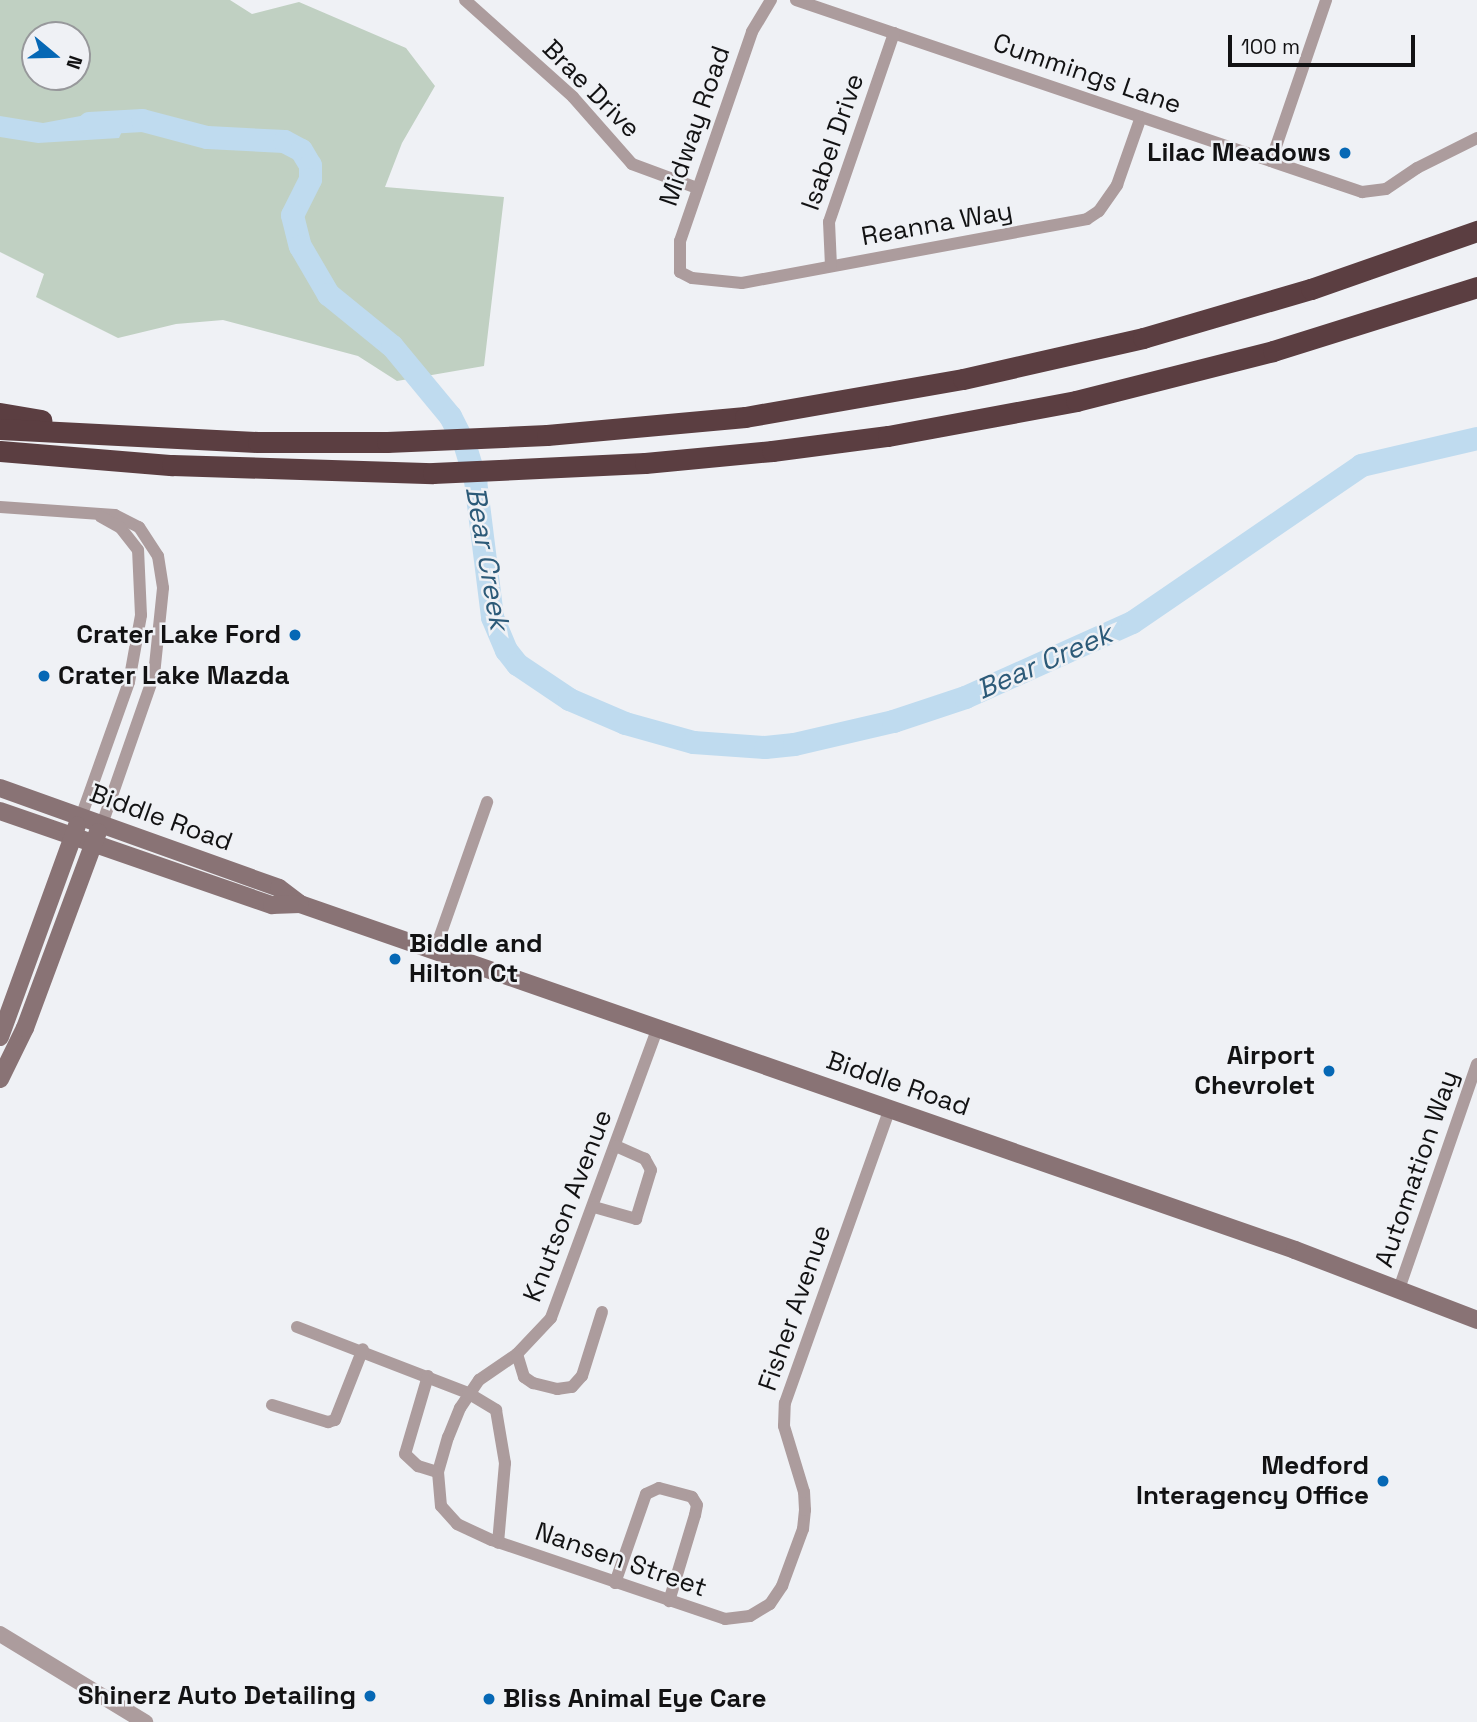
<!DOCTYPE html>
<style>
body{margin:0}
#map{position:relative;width:1477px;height:1722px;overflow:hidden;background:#eff1f5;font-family:"Space Grotesk",sans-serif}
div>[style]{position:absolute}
.green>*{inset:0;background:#c0d0c2}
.water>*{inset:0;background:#bfdbef}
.river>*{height:23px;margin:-11.5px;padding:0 11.5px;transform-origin:11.5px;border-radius:11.5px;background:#bfdbef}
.minor>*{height:12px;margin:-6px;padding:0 6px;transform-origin:6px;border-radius:6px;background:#ac9c9d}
.tertiary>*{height:16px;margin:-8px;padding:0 8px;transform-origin:8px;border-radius:8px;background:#ac9c9d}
.secondary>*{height:18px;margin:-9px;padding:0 9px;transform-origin:9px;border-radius:9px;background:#897375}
.motorway>*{height:21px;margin:-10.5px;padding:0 10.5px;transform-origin:10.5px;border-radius:10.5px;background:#5b3e41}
.dots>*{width:19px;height:19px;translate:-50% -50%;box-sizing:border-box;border:4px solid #eff1f5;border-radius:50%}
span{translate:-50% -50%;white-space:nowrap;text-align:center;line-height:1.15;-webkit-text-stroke:5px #eff1f5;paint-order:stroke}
.street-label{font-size:26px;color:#121213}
.poi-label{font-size:26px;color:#121213;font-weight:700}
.right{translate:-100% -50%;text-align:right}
.left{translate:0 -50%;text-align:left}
.water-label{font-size:28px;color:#2c5a78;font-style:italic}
.north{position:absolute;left:21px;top:21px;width:70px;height:70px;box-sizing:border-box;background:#eff1f5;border:2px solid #97989b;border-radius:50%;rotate:109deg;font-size:19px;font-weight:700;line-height:28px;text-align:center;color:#121213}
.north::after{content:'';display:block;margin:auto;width:24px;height:32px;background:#0668b5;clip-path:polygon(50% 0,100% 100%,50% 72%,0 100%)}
.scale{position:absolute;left:1228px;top:35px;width:187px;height:32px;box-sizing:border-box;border:4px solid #121213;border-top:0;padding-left:9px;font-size:21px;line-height:24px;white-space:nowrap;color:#121213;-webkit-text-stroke:5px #eff1f5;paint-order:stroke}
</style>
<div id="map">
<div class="green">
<div style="clip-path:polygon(evenodd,0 0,230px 0,252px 14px,299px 2px,406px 48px,435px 86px,402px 143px,385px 187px,504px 197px,484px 366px,397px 381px,358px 356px,223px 320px,176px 324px,118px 338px,36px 297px,44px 274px,0 252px,0 0,35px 35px,77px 35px,77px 77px,35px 77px,35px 35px)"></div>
</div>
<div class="water">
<div style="clip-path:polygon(102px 112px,118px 113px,124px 127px,119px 138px,38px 143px,0 137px,0 116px,43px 123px)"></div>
</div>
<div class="river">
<div style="left:89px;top:123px;width:53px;rotate:-3.2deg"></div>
<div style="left:142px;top:120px;width:67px;rotate:14.7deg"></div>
<div style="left:207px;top:137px;width:77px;rotate:3deg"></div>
<div style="left:284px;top:141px;width:19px;rotate:28deg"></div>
<div style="left:301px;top:150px;width:17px;rotate:59deg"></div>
<div style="left:310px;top:165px;width:14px;rotate:90deg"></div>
<div style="left:310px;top:179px;width:40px;rotate:116.6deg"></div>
<div style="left:292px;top:215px;width:32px;rotate:76deg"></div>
<div style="left:300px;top:246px;width:56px;rotate:59.7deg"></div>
<div style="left:328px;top:294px;width:82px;rotate:39.1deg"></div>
<div style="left:392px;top:346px;width:91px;rotate:50.4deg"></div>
<div style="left:450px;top:416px;width:30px;rotate:63deg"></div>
<div style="left:464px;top:443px;width:39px;rotate:73deg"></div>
<div style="left:475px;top:480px;width:138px;rotate:82.9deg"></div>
<div style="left:492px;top:617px;width:36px;rotate:67deg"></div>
<div style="left:506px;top:650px;width:18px;rotate:52deg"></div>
<div style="left:517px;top:664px;width:63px;rotate:33.9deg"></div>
<div style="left:569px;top:699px;width:61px;rotate:23.2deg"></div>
<div style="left:625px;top:723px;width:71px;rotate:15.6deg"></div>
<div style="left:693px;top:742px;width:72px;rotate:4deg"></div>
<div style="left:765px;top:747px;width:29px;rotate:-6deg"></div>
<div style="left:794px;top:744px;width:102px;rotate:-13.1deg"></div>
<div style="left:893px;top:721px;width:76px;rotate:-18.4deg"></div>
<div style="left:965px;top:697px;width:183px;rotate:-24.2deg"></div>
<div style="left:1132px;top:622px;width:278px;rotate:-34.4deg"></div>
<div style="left:1361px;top:465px;width:119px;rotate:-13.1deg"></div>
</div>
<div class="minor">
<div style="left:465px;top:0;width:145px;rotate:41.9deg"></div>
<div style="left:573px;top:97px;width:89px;rotate:48.6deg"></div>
<div style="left:632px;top:164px;width:69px;rotate:20.3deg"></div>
<div style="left:771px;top:0;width:37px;rotate:121deg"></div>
<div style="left:752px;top:32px;width:221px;rotate:109deg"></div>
<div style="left:680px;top:241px;width:31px;rotate:90deg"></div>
<div style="left:680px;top:272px;width:13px;rotate:27deg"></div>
<div style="left:692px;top:278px;width:50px;rotate:5.7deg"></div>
<div style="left:742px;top:283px;width:351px;rotate:-10.5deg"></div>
<div style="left:1087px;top:219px;width:14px;rotate:-34deg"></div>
<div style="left:1099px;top:211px;width:32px;rotate:-55deg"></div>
<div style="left:1117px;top:185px;width:72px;rotate:-70.6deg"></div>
<div style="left:796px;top:0;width:598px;rotate:18.74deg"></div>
<div style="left:1362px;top:192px;width:24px;rotate:-7deg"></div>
<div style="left:1386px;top:189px;width:37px;rotate:-34deg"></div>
<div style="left:1417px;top:168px;width:67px;rotate:-26.6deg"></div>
<div style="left:1271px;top:161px;width:170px;rotate:-71.1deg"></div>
<div style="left:831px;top:266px;width:44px;rotate:-92.6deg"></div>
<div style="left:829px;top:222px;width:200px;rotate:-71deg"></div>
<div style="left:0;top:507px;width:115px;rotate:4deg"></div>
<div style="left:115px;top:515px;width:27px;rotate:27deg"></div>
<div style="left:139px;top:527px;width:35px;rotate:57deg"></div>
<div style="left:158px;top:556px;width:32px;rotate:81deg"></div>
<div style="left:163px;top:588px;width:87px;rotate:95.9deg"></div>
<div style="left:154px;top:675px;width:158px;rotate:109.2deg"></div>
<div style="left:81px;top:817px;width:143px;rotate:-70.4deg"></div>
<div style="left:129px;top:682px;width:68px;rotate:-79.8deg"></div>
<div style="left:141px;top:615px;width:65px;rotate:-92.6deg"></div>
<div style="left:138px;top:550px;width:28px;rotate:-128deg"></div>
<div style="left:121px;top:528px;width:23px;rotate:-151deg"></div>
<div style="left:435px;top:950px;width:157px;rotate:-70.6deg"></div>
<div style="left:658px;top:1027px;width:310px;rotate:110.2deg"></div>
<div style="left:551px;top:1318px;width:50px;rotate:133.4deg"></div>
<div style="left:517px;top:1354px;width:46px;rotate:145.6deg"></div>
<div style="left:479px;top:1380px;width:34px;rotate:124deg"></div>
<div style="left:460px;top:1408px;width:31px;rotate:112deg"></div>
<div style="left:448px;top:1437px;width:36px;rotate:106deg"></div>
<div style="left:438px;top:1472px;width:34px;rotate:85deg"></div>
<div style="left:441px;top:1506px;width:24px;rotate:48deg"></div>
<div style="left:457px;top:1524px;width:38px;rotate:25deg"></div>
<div style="left:492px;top:1540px;width:246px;rotate:18.7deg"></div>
<div style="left:725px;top:1619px;width:25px;rotate:-7deg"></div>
<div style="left:750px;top:1616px;width:23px;rotate:-31deg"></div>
<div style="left:770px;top:1604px;width:22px;rotate:-56deg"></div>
<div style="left:782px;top:1586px;width:61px;rotate:-69.8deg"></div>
<div style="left:803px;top:1529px;width:19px;rotate:-84deg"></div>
<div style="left:805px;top:1510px;width:18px;rotate:-93deg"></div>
<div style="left:804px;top:1492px;width:69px;rotate:-106.9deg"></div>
<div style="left:784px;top:1426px;width:23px;rotate:-88deg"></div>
<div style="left:785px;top:1403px;width:313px;rotate:-70.4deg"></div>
<div style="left:594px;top:1207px;width:44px;rotate:15.9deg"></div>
<div style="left:636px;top:1219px;width:51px;rotate:-73deg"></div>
<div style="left:651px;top:1170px;width:13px;rotate:-119deg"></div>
<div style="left:645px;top:1159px;width:32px;rotate:-156deg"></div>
<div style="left:1399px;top:1289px;width:238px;rotate:-70.9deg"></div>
<div style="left:297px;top:1327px;width:183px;rotate:21.1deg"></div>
<div style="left:468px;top:1393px;width:33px;rotate:31deg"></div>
<div style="left:496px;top:1410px;width:54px;rotate:80.4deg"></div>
<div style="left:505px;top:1463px;width:80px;rotate:95deg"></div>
<div style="left:517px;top:1354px;width:24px;rotate:73deg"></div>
<div style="left:524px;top:1377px;width:11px;rotate:34deg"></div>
<div style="left:533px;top:1383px;width:25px;rotate:14deg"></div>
<div style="left:557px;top:1389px;width:15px;rotate:-8deg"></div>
<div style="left:572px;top:1387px;width:15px;rotate:-48deg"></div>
<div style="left:582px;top:1376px;width:67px;rotate:-72.6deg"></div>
<div style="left:428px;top:1376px;width:81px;rotate:106.4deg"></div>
<div style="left:405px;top:1454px;width:18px;rotate:43deg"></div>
<div style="left:418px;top:1466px;width:21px;rotate:17deg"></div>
<div style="left:272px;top:1405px;width:59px;rotate:16.9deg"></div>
<div style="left:328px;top:1422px;width:7px;rotate:-16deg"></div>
<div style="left:335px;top:1420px;width:76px;rotate:-68.5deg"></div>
<div style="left:615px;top:1583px;width:94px;rotate:-70.8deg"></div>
<div style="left:646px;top:1494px;width:14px;rotate:-25deg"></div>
<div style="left:659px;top:1488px;width:34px;rotate:15deg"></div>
<div style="left:692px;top:1497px;width:9px;rotate:58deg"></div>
<div style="left:697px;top:1505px;width:10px;rotate:101deg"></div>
<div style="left:695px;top:1515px;width:90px;rotate:106.8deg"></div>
</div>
<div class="tertiary">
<div style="left:0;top:1634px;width:170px;rotate:31.3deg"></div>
</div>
<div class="secondary">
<div style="left:0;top:788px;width:296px;rotate:19.7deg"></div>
<div style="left:279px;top:888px;width:26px;rotate:37deg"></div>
<div style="left:300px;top:904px;width:1053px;rotate:19.17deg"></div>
<div style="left:1295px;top:1250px;width:195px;rotate:21deg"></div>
<div style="left:0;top:811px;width:288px;rotate:19.1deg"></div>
<div style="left:272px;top:905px;width:28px;rotate:-2deg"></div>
<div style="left:0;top:1037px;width:225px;rotate:-70deg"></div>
<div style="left:0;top:1079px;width:57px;rotate:-63.9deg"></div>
<div style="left:25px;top:1028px;width:209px;rotate:-69.6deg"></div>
</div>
<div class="motorway">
<div style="left:0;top:413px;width:42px;rotate:9.7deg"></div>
<div style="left:0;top:429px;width:258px;rotate:2.9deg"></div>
<div style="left:258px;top:442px;width:129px"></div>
<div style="left:387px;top:442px;width:160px;rotate:-2.5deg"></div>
<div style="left:547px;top:435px;width:199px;rotate:-5.2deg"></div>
<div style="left:745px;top:417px;width:221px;rotate:-9.9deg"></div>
<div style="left:963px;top:379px;width:185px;rotate:-12.8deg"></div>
<div style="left:1143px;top:338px;width:175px;rotate:-16.3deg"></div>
<div style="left:1311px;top:289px;width:176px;rotate:-19.3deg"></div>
<div style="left:0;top:451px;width:173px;rotate:4.7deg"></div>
<div style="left:172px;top:465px;width:261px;rotate:1.8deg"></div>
<div style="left:433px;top:473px;width:212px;rotate:-2.7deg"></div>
<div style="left:645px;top:463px;width:128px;rotate:-5.4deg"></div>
<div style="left:772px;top:451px;width:117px;rotate:-7.4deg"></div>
<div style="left:888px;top:436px;width:191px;rotate:-10.5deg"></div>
<div style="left:1076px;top:401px;width:203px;rotate:-14.2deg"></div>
<div style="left:1273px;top:351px;width:214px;rotate:-17.4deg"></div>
</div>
<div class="dots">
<div style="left:1345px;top:153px;background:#0668b5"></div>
<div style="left:295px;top:635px;background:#0668b5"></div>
<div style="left:44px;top:676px;background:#0668b5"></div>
<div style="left:395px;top:959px;background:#0668b5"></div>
<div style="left:1329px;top:1071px;background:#0668b5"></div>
<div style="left:1383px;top:1481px;background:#0668b5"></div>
<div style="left:370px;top:1696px;background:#0668b5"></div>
<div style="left:489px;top:1699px;background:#0668b5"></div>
</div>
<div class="street-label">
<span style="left:1087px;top:74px;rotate:19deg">Cummings Lane</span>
<span style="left:591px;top:89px;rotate:45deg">Brae Drive</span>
<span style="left:695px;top:126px;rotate:-71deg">Midway Road</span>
<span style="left:833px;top:142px;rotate:-71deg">Isabel Drive</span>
<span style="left:937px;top:224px;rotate:-10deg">Reanna Way</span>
<span style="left:161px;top:818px;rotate:20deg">Biddle Road</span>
<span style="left:898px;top:1084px;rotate:19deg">Biddle Road</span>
<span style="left:1417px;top:1169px;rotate:-71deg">Automation Way</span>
<span style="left:568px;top:1206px;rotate:-69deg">Knutson Avenue</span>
<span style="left:795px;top:1308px;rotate:-71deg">Fisher Avenue</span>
<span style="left:621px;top:1560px;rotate:19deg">Nansen Street</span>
</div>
<div class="poi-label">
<span class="right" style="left:1331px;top:153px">Lilac Meadows</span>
<span class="right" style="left:281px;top:635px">Crater Lake Ford</span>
<span class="left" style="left:58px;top:676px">Crater Lake Mazda</span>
<span class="left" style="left:409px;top:959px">Biddle and<br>Hilton Ct</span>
<span class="right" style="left:1315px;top:1071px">Airport<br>Chevrolet</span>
<span class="right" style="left:1369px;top:1481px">Medford<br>Interagency Office</span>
<span class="right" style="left:356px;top:1696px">Shinerz Auto Detailing</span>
<span class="left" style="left:503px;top:1699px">Bliss Animal Eye Care</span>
</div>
<div class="water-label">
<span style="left:488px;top:558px;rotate:80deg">Bear Creek</span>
<span style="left:1044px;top:661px;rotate:-24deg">Bear Creek</span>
</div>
<div class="north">N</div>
<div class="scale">100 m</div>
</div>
